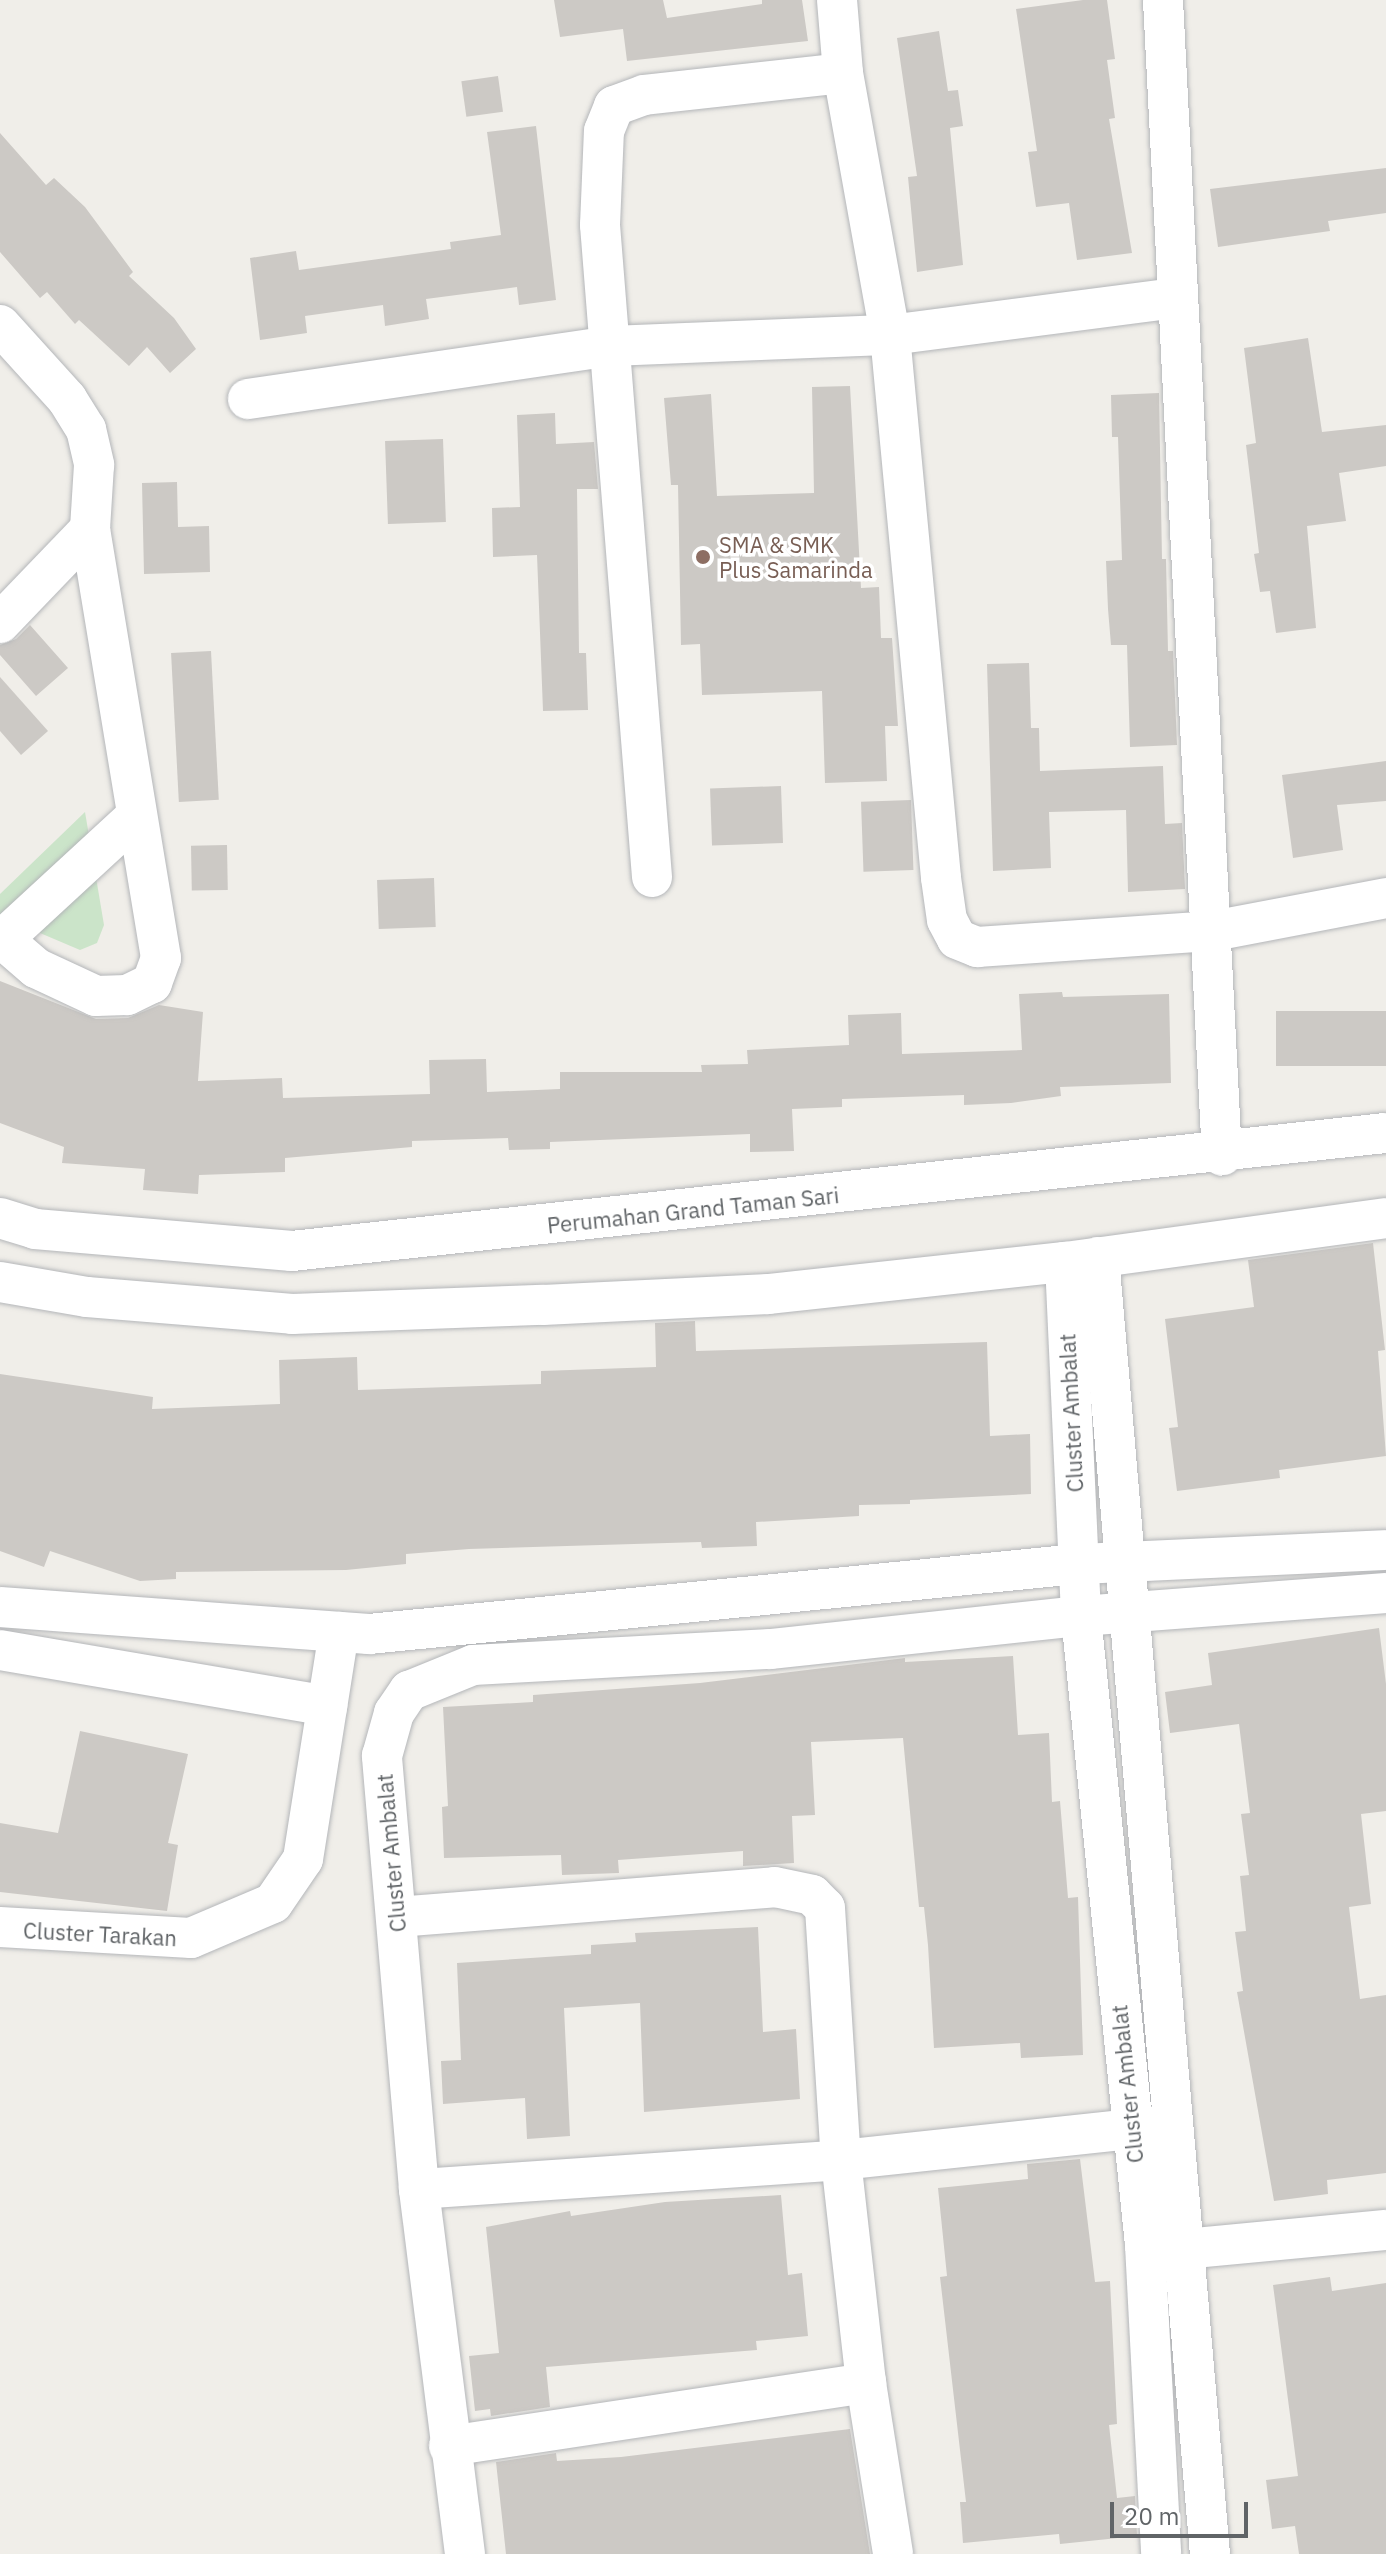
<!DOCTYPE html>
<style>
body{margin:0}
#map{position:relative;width:1386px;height:2554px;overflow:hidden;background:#f0eee9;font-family:"IBM Plex Sans",sans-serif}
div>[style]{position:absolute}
.green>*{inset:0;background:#cbe4c9}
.building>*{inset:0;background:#ccc9c5;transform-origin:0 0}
.roads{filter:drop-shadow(0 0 2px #b4b6b9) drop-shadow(0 0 2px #b4b6b9)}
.street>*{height:40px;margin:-20px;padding:0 20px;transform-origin:20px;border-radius:20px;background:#fff}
.dots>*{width:22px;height:22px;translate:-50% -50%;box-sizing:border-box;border:4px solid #fff;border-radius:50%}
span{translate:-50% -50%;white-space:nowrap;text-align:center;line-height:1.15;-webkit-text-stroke:7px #fff;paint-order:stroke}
.education-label{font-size:22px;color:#785e54}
.left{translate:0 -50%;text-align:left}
.street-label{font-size:22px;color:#606467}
.scale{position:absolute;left:1110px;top:2502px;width:138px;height:36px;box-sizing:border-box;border:4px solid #606467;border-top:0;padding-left:10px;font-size:24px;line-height:28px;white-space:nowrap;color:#606467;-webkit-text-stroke:6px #fff;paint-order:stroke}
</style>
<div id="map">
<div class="green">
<div style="clip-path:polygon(85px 812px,104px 925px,97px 943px,80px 950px,0 916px,0 894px)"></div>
</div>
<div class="building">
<div style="clip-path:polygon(554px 0,663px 0,667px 18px,762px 4px,762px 0,802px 0,808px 41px,627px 61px,623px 29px,560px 37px)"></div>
<div style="clip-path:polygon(1083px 0,1107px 0,1115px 59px,1107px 60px,1115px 118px,1109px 119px,1132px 253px,1077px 260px,1069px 203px,1036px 207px,1028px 152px,1037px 151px,1016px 9px)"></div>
<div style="clip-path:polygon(939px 31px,948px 91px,958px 90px,963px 126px,950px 128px,963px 265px,917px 272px,908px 177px,917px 176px,897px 38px)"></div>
<div style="left:498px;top:76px;width:36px;height:37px;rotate:82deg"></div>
<div style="clip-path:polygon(536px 126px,556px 300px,519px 305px,517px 287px,426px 299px,429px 319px,385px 326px,383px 305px,305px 316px,307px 333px,260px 340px,250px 258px,296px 251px,299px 270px,451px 249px,450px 242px,501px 235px,487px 132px)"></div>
<div style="clip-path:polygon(0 133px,46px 185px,54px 178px,85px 207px,133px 272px,129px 276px,174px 318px,196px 349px,170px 373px,147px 347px,129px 366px,79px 320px,75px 324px,47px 292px,40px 298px,0 252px)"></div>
<div style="clip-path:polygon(1386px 168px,1386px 213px,1328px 221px,1330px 231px,1218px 247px,1210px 189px)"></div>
<div style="clip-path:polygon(1308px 338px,1322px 432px,1386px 425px,1386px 466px,1339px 473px,1346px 521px,1307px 526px,1316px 628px,1276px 633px,1270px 591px,1260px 592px,1254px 554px,1259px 553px,1246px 445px,1256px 443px,1244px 348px)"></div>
<div style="clip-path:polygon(850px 386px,861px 588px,879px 587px,881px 638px,892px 638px,898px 726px,885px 726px,887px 781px,825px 783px,822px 691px,702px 695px,700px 644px,681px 645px,678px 485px,671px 485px,664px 398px,711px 394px,717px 496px,814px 493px,812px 387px)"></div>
<div style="clip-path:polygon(1159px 393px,1162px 559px,1166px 559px,1168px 651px,1173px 651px,1177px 745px,1130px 747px,1127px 645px,1111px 645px,1108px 609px,1106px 561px,1122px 560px,1118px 437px,1112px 437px,1111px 395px)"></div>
<div style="clip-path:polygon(555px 413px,556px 444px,594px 442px,598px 489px,577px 489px,579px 653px,586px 653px,588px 710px,543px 711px,537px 555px,493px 557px,492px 508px,520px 507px,517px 415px)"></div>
<div style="left:443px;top:439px;width:83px;height:58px;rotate:88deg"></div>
<div style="clip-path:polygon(177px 482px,178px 527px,209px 526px,210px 572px,144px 574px,142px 483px)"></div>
<div style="clip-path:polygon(30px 625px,68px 668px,36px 696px,0 655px,0 645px,16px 639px)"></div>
<div style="left:211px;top:651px;width:149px;height:40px;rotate:87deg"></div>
<div style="clip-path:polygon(1029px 663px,1031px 728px,1039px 728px,1040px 771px,1163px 766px,1165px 824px,1182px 823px,1185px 889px,1128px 892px,1126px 810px,1049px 812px,1051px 868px,993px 871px,987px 664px)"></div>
<div style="clip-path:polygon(0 677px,48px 731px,21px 755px,0 731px)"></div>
<div style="clip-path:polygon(1386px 761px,1386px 801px,1337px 805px,1343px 850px,1293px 858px,1282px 775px)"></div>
<div style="left:781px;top:786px;width:57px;height:71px;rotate:88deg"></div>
<div style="left:911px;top:800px;width:70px;height:50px;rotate:88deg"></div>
<div style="left:227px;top:845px;width:45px;height:36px;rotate:89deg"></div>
<div style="left:434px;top:878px;width:49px;height:57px;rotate:88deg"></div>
<div style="clip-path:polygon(0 981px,96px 1019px,128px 1018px,159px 1005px,203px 1012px,198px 1081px,282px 1078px,283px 1098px,430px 1094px,429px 1060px,486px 1059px,487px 1092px,560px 1089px,560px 1072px,702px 1072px,701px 1065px,748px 1064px,747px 1050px,849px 1045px,848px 1015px,901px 1013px,902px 1054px,1022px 1050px,1019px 994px,1062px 992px,1063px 997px,1169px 994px,1171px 1083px,1060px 1087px,1061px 1096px,1011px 1103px,964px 1105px,964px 1095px,842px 1099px,842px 1107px,792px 1109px,794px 1151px,750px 1152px,750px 1134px,550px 1142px,550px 1149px,509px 1150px,508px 1138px,412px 1141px,412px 1147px,285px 1158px,285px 1172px,199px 1175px,198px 1194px,143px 1190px,145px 1169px,62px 1163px,64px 1147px,0 1123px)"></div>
<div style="left:1386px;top:1011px;width:55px;height:110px;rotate:90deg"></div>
<div style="clip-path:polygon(1373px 1243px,1385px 1350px,1378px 1351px,1386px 1456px,1279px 1470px,1280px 1478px,1177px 1491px,1169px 1428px,1178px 1427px,1165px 1319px,1254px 1307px,1248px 1260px)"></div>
<div style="clip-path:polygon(695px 1321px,696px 1351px,987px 1342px,990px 1436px,1030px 1434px,1031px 1494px,910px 1500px,910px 1504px,859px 1505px,859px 1516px,756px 1522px,757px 1546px,702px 1548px,701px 1542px,469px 1549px,406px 1554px,406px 1564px,346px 1570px,176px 1572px,176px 1579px,140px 1581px,50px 1551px,44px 1567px,0 1551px,0 1374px,153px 1397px,152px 1409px,280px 1404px,279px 1360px,357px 1357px,358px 1390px,541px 1384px,541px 1371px,656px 1367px,655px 1323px)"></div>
<div style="clip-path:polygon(1379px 1628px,1386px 1684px,1386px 1811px,1361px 1814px,1371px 1904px,1349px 1907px,1360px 1999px,1386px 1995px,1386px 2173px,1327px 2180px,1328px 2194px,1274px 2201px,1237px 1992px,1243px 1991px,1235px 1932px,1246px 1931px,1240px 1876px,1249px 1875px,1241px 1814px,1250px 1813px,1239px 1724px,1170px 1733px,1165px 1692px,1212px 1685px,1208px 1653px)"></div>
<div style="clip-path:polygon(1013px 1656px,1018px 1735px,1049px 1733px,1052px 1802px,1060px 1801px,1068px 1898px,1078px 1897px,1083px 2055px,1021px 2058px,1020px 2043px,934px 2048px,928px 1945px,924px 1907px,919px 1907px,903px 1738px,811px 1742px,815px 1815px,792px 1816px,794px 1863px,743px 1866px,743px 1851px,618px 1860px,619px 1873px,562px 1875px,561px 1855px,444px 1858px,442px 1807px,448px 1806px,443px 1707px,533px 1702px,533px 1695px,700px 1683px,905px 1658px,905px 1662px)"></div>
<div style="clip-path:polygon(80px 1731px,188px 1754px,168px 1843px,178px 1845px,167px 1911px,0 1892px,0 1823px,58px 1833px)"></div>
<div style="clip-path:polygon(758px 1927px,763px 2032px,796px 2029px,800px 2099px,644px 2112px,640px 2003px,564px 2008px,570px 2136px,527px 2139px,525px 2098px,443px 2104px,441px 2061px,461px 2060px,457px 1963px,591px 1954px,591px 1945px,636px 1942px,635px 1933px)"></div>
<div style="clip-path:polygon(1080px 2159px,1095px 2282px,1110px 2281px,1117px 2424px,1109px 2425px,1117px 2498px,1135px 2496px,1137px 2536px,1060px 2544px,1059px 2534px,963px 2543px,960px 2502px,966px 2502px,940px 2277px,947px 2276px,938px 2188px,1028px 2179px,1027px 2164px)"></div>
<div style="clip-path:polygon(781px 2195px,788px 2275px,802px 2273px,808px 2336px,756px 2341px,757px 2350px,546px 2367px,550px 2407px,491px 2416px,490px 2409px,475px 2411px,469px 2356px,499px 2353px,486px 2227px,570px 2211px,571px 2216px,665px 2202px)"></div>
<div style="clip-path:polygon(1330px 2277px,1332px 2291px,1386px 2283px,1386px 2554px,1299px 2554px,1295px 2526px,1272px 2529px,1266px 2480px,1298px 2476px,1273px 2285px)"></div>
<div style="clip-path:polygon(850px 2429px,870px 2554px,506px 2554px,496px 2462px,556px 2453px,557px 2461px,621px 2457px)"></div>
</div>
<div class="roads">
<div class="street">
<div style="left:837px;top:0;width:73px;rotate:85.3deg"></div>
<div style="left:843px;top:73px;width:266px;rotate:79.8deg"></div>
<div style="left:890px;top:335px;width:288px;rotate:-7.4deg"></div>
<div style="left:1163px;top:0;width:1157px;rotate:87.08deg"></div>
<div style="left:0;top:325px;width:100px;rotate:47.8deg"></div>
<div style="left:67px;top:399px;width:36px;rotate:58deg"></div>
<div style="left:86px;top:429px;width:37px;rotate:77deg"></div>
<div style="left:94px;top:465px;width:64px;rotate:93.6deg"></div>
<div style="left:90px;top:529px;width:435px;rotate:80.6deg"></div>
<div style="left:161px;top:958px;width:27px;rotate:110deg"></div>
<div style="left:152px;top:983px;width:28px;rotate:154deg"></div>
<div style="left:127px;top:995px;width:31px;rotate:178deg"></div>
<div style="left:96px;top:996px;width:66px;rotate:-155deg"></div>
<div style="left:36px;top:968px;width:48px;rotate:-139.3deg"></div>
<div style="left:248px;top:399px;width:368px;rotate:-8.3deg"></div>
<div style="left:612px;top:346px;width:278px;rotate:-2.3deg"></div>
<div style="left:890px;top:335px;width:545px;rotate:84.63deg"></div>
<div style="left:941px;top:878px;width:42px;rotate:81.9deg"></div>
<div style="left:947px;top:920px;width:21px;rotate:62deg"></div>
<div style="left:957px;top:939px;width:22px;rotate:22deg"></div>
<div style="left:977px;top:947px;width:237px;rotate:-3.9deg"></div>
<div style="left:1213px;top:931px;width:176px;rotate:-10.8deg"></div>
<div style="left:0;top:623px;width:130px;rotate:-46.2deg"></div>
<div style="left:652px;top:877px;width:654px;rotate:-94.56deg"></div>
<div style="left:600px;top:225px;width:94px;rotate:-87.6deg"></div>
<div style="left:604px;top:131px;width:27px;rotate:-68deg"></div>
<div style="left:614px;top:106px;width:32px;rotate:-20deg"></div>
<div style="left:644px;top:95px;width:200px;rotate:-6.3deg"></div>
<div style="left:3px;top:939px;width:180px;rotate:-42.7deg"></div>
<div style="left:0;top:1218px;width:37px;rotate:17deg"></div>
<div style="left:35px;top:1229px;width:258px;rotate:4.9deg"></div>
<div style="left:292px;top:1251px;width:1100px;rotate:-6.16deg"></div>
<div style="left:1099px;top:1257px;width:1302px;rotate:85.11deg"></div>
<div style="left:1065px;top:1262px;width:354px;rotate:87.4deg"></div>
<div style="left:1081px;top:1616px;width:632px;rotate:84.19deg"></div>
<div style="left:1145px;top:2245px;width:309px;rotate:87deg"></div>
<div style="left:0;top:1282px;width:88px;rotate:9.8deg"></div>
<div style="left:87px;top:1297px;width:206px;rotate:4.7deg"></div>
<div style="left:292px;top:1314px;width:251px;rotate:-2.1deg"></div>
<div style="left:543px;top:1305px;width:226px;rotate:-2.8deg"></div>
<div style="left:769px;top:1294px;width:298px;rotate:-6.2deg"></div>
<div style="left:1065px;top:1262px;width:324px;rotate:-7.8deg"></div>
<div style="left:0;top:1607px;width:370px;rotate:4.2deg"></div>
<div style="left:369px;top:1634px;width:712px;rotate:-5.64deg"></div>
<div style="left:1078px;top:1564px;width:308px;rotate:-2.6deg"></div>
<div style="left:0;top:1650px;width:332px;rotate:9.7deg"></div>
<div style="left:397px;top:1917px;width:379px;rotate:-4.5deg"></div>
<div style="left:775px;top:1887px;width:38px;rotate:12deg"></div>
<div style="left:812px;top:1895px;width:18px;rotate:45deg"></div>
<div style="left:825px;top:1908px;width:253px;rotate:86.4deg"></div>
<div style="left:841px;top:2160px;width:224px;rotate:83.6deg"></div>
<div style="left:866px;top:2383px;width:173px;rotate:81deg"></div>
<div style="left:0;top:1927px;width:191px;rotate:3.3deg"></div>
<div style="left:191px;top:1938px;width:89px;rotate:-23.1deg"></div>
<div style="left:273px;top:1903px;width:53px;rotate:-55.7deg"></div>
<div style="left:303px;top:1859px;width:230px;rotate:-81deg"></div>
<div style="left:419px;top:2189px;width:423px;rotate:-3.9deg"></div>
<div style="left:841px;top:2160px;width:318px;rotate:-6.1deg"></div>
<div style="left:1184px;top:2249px;width:203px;rotate:-5.4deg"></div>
<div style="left:449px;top:2446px;width:422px;rotate:-8.6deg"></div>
<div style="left:465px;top:2554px;width:368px;rotate:-97.2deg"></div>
<div style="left:419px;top:2189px;width:435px;rotate:-94.9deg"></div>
<div style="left:382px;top:1756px;width:45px;rotate:-74.4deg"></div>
<div style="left:394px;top:1713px;width:27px;rotate:-56deg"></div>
<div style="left:409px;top:1691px;width:69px;rotate:-22.1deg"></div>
<div style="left:473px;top:1665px;width:298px;rotate:-3.1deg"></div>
<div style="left:771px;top:1649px;width:312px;rotate:-6.1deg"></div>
<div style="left:1081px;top:1616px;width:306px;rotate:-4.3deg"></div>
</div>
</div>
<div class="dots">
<div style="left:703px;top:557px;background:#8d6e63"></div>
</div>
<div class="education-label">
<span class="left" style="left:719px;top:557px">SMA &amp; SMK<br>Plus Samarinda</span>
</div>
<div class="street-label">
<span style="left:693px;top:1210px;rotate:-6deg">Perumahan Grand Taman Sari</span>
<span style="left:1071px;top:1413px;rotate:-93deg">Cluster Ambalat</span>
<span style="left:391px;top:1853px;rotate:-95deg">Cluster Ambalat</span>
<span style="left:100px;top:1934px;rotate:3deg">Cluster Tarakan</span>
<span style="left:1127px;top:2084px;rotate:-96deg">Cluster Ambalat</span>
</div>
<div class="scale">20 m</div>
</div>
